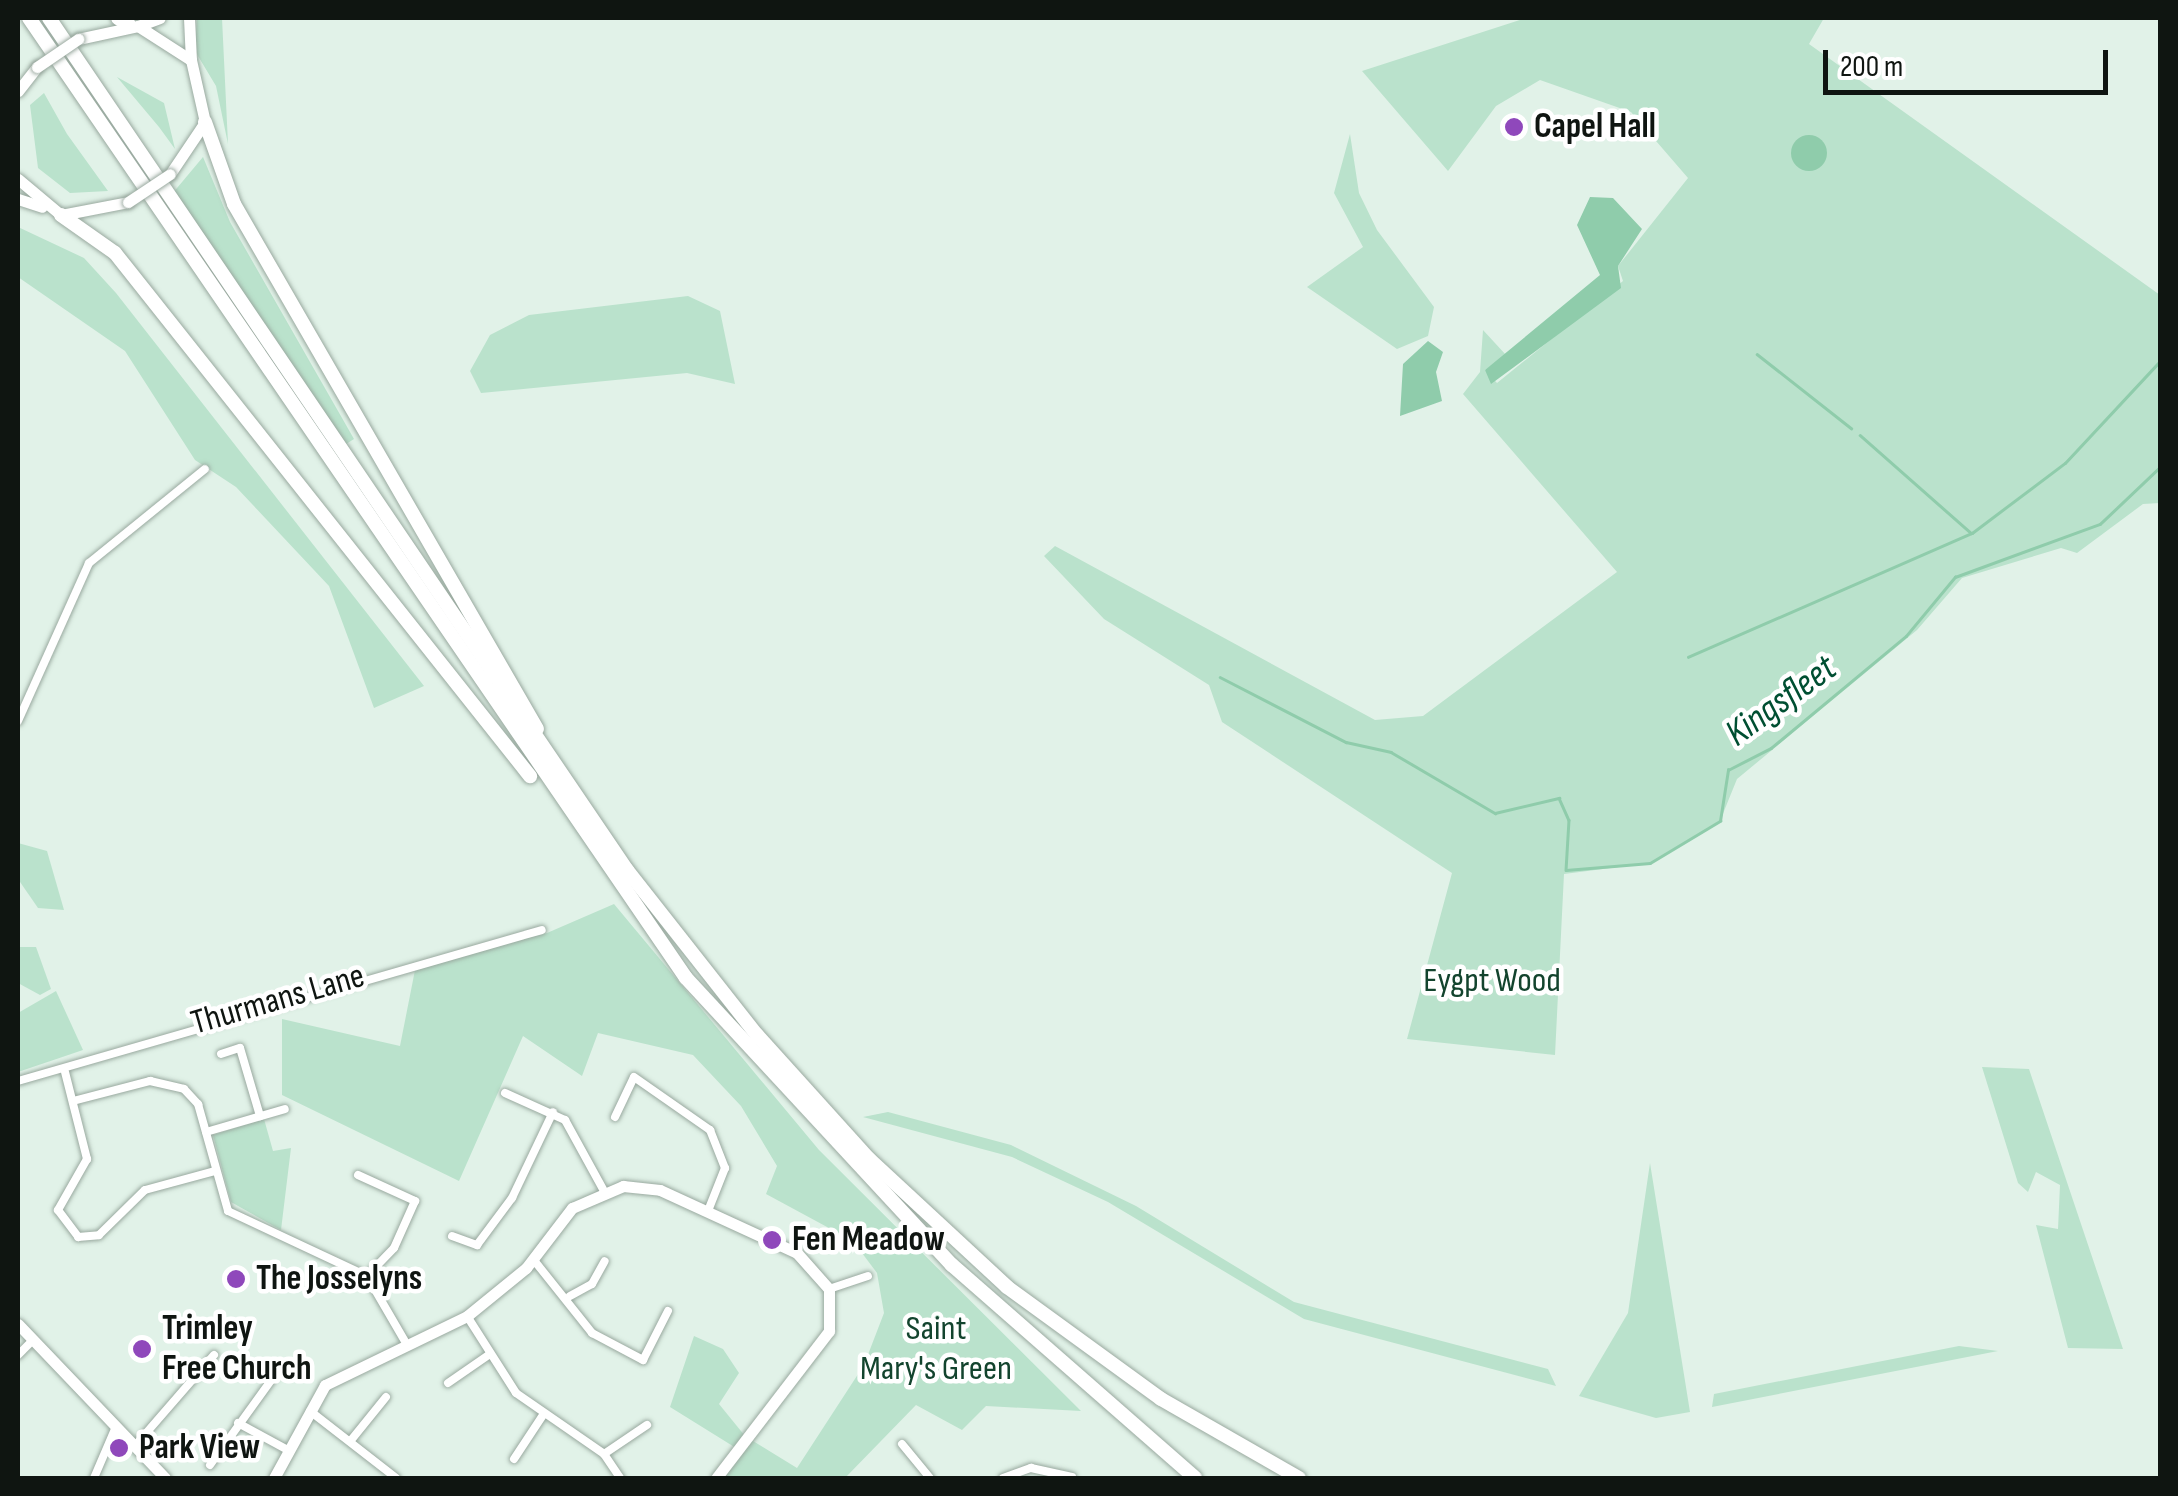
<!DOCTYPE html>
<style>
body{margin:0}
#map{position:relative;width:2178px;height:1496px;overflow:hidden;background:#e1f2e8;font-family:"Sofia Sans Condensed",sans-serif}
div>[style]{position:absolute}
.green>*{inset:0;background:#bae2cc}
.water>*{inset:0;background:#8fccab}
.round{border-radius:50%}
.stream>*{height:2.5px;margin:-1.25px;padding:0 1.25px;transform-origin:1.25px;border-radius:1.25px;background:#8fccab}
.roads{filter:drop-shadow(0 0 2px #99a99f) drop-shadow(0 0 2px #99a99f)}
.street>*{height:8px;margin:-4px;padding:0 4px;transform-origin:4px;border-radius:4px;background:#fff}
.secondary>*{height:11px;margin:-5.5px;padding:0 5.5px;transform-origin:5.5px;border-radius:5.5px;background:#fff}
.highway>*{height:14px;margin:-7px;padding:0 7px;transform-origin:7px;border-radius:7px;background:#fff}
.bridges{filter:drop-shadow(0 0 2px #99a99f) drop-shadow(0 0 2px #99a99f)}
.secondary-bridge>*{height:11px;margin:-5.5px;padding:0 5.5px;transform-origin:5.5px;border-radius:5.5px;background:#fff}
.dots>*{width:28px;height:28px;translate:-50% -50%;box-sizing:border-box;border:5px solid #fff;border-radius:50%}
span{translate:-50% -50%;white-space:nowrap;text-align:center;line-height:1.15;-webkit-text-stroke:9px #fff;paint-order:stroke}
.poi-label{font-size:35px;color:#0f1511;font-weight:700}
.left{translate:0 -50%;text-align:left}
.park-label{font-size:35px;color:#13442e}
.street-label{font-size:35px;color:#0f1511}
.water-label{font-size:38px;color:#004f32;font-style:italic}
.frame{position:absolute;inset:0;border:20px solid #0f1511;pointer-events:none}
.scale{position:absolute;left:1823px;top:50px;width:285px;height:45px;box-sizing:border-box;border:5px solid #0f1511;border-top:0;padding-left:12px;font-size:30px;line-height:35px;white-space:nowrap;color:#0f1511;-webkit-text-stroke:8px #fff;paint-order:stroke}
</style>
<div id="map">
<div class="green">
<div style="clip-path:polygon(197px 18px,222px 18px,228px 144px,216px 86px,195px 51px)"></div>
<div style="clip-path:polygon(1526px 18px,1824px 18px,1809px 44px,2160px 295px,2160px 503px,2143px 504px,2077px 553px,2061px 548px,1962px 578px,1917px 630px,1737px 779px,1720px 821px,1650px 863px,1564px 874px,1555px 1055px,1407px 1039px,1452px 873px,1222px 722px,1209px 685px,1104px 619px,1044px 556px,1055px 546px,1375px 720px,1423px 716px,1617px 572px,1463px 394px,1480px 372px,1483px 330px,1506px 355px,1485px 370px,1497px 383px,1623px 281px,1618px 266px,1688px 178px,1631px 112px,1540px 80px,1496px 106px,1448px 171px,1362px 71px)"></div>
<div style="clip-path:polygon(117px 77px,164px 103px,175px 149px,159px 127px)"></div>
<div style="clip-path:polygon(44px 93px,67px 134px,108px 191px,70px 193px,38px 168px,30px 105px)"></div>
<div style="clip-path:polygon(1350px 134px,1359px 193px,1377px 230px,1434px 307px,1428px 336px,1397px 349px,1307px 287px,1363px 247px,1334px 193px)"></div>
<div style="clip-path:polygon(203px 157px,230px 222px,354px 439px,343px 446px,172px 194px)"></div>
<div style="clip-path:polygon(18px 227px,84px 258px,116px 293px,424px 686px,374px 708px,329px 586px,236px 487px,195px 460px,125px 351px,18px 277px)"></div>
<div style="clip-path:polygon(688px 296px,720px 311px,735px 384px,687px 373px,481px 393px,470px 371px,490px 335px,529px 315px)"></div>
<div style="clip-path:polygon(18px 843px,47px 851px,64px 910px,38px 908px,18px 879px)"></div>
<div style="clip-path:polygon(614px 904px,819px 1150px,1081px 1411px,986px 1406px,962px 1430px,916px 1405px,845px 1478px,716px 1478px,736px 1448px,670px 1407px,694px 1336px,723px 1349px,739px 1373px,719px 1404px,745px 1436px,797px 1468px,864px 1365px,884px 1313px,877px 1273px,853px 1241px,766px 1194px,777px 1166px,741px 1106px,693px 1055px,598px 1033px,582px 1076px,523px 1036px,459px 1181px,282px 1095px,282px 1019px,400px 1046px,416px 965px,547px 933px)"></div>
<div style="clip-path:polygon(18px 947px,36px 947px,51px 989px,40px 995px,18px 983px)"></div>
<div style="clip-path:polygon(56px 991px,83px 1050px,18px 1072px,18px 1013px)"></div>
<div style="clip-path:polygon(1982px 1067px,2029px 1069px,2123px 1349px,2068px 1348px,2036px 1225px,2058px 1229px,2060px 1185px,2036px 1172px,2028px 1192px,2018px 1183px)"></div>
<div style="clip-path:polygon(888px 1112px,1011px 1145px,1136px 1206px,1294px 1302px,1548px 1369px,1556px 1386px,1304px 1319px,1108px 1202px,1012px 1157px,863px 1117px)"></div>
<div style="clip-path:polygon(264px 1119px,273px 1151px,291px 1148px,281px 1230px,231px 1202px,213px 1135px)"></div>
<div style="clip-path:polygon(1650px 1163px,1690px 1412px,1656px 1418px,1579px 1396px,1628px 1313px)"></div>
<div style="clip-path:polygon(1959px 1346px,1998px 1351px,1712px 1407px,1714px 1394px)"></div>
</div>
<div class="water">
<div class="round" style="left:1791px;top:135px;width:36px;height:36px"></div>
<div style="clip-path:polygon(1590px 197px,1613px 198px,1642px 229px,1618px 266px,1621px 288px,1491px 384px,1485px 370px,1600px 275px,1577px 225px)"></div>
<div style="clip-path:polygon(1428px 341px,1443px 352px,1436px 372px,1442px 401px,1400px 416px,1403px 364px)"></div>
</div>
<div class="stream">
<div style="left:1757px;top:354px;width:120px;rotate:38.2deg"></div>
<div style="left:1860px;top:435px;width:148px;rotate:41.4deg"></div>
<div style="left:1688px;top:657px;width:310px;rotate:-23.6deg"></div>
<div style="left:1972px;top:533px;width:116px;rotate:-37deg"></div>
<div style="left:2065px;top:463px;width:139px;rotate:-47deg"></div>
<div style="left:1220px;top:677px;width:142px;rotate:27.3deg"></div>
<div style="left:1346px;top:742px;width:46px;rotate:12.5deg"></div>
<div style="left:1391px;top:752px;width:121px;rotate:30.4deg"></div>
<div style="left:1495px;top:813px;width:66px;rotate:-13.2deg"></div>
<div style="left:1559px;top:798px;width:24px;rotate:66deg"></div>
<div style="left:1569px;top:820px;width:50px;rotate:93.4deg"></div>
<div style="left:1566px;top:870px;width:84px;rotate:-4.8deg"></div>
<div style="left:1650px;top:863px;width:82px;rotate:-31deg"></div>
<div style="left:1720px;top:821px;width:52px;rotate:-81.1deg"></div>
<div style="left:1728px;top:770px;width:48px;rotate:-27.1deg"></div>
<div style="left:1771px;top:748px;width:175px;rotate:-39.7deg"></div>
<div style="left:1906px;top:636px;width:77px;rotate:-50.3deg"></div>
<div style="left:1955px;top:577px;width:154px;rotate:-20.1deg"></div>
<div style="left:2100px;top:524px;width:83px;rotate:-43.5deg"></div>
</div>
<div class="roads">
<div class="street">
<div style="left:18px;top:721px;width:173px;rotate:-65.8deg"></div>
<div style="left:89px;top:563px;width:149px;rotate:-39deg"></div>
<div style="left:221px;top:1054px;width:20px;rotate:-18deg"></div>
<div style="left:240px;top:1048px;width:71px;rotate:73.6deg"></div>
<div style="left:65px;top:1072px;width:90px;rotate:75.8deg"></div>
<div style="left:87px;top:1159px;width:59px;rotate:119.6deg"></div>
<div style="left:58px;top:1210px;width:34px;rotate:53deg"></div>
<div style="left:78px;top:1237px;width:21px;rotate:-5deg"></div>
<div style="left:99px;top:1235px;width:64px;rotate:-44.4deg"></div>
<div style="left:145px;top:1190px;width:73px;rotate:-15.2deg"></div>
<div style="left:18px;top:1081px;width:545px;rotate:-16.08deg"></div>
<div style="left:505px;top:1093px;width:66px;rotate:24.2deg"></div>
<div style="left:565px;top:1120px;width:79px;rotate:61.2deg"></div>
<div style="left:73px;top:1101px;width:80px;rotate:-14.6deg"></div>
<div style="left:150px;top:1081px;width:35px;rotate:13deg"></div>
<div style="left:184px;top:1089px;width:21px;rotate:47deg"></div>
<div style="left:198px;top:1104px;width:111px;rotate:74.3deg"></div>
<div style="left:228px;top:1211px;width:153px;rotate:25.1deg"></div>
<div style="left:367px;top:1276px;width:78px;rotate:59.8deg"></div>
<div style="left:615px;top:1117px;width:44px;rotate:-64.6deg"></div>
<div style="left:634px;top:1077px;width:93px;rotate:34.9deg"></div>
<div style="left:710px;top:1130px;width:41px;rotate:68.5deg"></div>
<div style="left:725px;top:1168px;width:46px;rotate:111.6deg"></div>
<div style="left:206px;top:1132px;width:82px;rotate:-16.2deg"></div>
<div style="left:358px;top:1175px;width:63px;rotate:24.5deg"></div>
<div style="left:415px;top:1201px;width:51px;rotate:114.1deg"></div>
<div style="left:394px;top:1248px;width:39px;rotate:134deg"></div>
<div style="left:452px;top:1236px;width:27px;rotate:20deg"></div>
<div style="left:477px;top:1245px;width:59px;rotate:-53.3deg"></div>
<div style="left:512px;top:1198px;width:95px;rotate:-64.5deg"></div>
<div style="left:533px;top:1259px;width:95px;rotate:51.4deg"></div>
<div style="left:592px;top:1333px;width:58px;rotate:27.9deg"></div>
<div style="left:643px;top:1360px;width:55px;rotate:-63deg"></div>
<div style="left:829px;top:1289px;width:41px;rotate:-18.4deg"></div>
<div style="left:570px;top:1296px;width:25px;rotate:-29deg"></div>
<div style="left:592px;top:1284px;width:26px;rotate:-61deg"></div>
<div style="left:467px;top:1316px;width:91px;rotate:57.5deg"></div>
<div style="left:516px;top:1393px;width:107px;rotate:34.7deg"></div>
<div style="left:604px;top:1454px;width:29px;rotate:56deg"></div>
<div style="left:18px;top:1355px;width:20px;rotate:-45deg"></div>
<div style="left:448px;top:1383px;width:51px;rotate:-34.6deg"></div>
<div style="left:310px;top:1411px;width:109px;rotate:37.9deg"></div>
<div style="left:238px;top:1423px;width:55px;rotate:28.4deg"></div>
<div style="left:352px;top:1439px;width:54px;rotate:-51deg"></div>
<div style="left:902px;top:1444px;width:44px;rotate:50.5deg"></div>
<div style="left:134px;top:1447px;width:122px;rotate:-49deg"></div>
<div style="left:604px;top:1454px;width:52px;rotate:-34deg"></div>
<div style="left:514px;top:1459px;width:53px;rotate:-56.6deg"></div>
<div style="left:210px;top:1465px;width:111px;rotate:-54.2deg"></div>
<div style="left:94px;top:1478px;width:53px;rotate:-66.8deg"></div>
<div style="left:1003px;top:1478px;width:30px;rotate:-20deg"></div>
<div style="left:1031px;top:1468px;width:42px;rotate:12.4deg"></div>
</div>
<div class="secondary">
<div style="left:189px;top:18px;width:42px;rotate:87.3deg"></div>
<div style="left:138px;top:26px;width:23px;rotate:-20deg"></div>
<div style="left:78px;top:39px;width:61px;rotate:-12.2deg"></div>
<div style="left:138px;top:26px;width:63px;rotate:32.7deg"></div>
<div style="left:191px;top:60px;width:64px;rotate:77.3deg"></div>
<div style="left:205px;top:122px;width:63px;rotate:123.9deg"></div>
<div style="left:18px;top:91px;width:31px;rotate:-52deg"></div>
<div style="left:18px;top:179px;width:56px;rotate:39.9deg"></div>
<div style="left:61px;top:215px;width:68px;rotate:-11deg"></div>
<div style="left:18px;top:199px;width:25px;rotate:18deg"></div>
<div style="left:18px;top:1324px;width:213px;rotate:46.3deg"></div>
<div style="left:274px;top:1478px;width:106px;rotate:-61.3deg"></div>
<div style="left:325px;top:1385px;width:158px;rotate:-25.9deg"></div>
<div style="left:467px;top:1316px;width:76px;rotate:-39.1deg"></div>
<div style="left:526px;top:1268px;width:76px;rotate:-52.5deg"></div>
<div style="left:572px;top:1208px;width:56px;rotate:-23.3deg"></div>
<div style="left:623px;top:1186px;width:37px;rotate:6deg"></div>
<div style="left:660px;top:1190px;width:151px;rotate:24.7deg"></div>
<div style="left:797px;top:1253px;width:48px;rotate:48.4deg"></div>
<div style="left:829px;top:1289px;width:42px;rotate:90deg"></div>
<div style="left:829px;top:1331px;width:185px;rotate:127.5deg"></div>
</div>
<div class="highway">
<div style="left:29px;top:18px;width:1163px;rotate:55.61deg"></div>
<div style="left:686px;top:978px;width:391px;rotate:47.2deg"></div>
<div style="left:952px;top:1265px;width:323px;rotate:41.2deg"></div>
<div style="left:49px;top:18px;width:1030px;rotate:55.85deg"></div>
<div style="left:627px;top:870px;width:210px;rotate:51.8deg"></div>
<div style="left:757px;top:1035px;width:167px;rotate:47.9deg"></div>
<div style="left:869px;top:1159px;width:188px;rotate:42.8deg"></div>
<div style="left:1007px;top:1287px;width:190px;rotate:36deg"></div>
<div style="left:1161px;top:1399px;width:159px;rotate:29.8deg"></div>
<div style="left:118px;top:18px;width:13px;rotate:32deg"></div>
<div style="left:205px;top:122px;width:87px;rotate:70.5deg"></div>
<div style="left:234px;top:204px;width:606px;rotate:60.01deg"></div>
<div style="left:61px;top:215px;width:66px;rotate:35.1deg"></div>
<div style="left:115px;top:253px;width:668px;rotate:51.57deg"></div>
</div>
</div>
<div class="bridges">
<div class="secondary-bridge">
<div style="left:37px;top:67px;width:50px;rotate:-34.3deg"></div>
<div style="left:128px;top:202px;width:50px;rotate:-33.7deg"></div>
</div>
</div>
<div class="dots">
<div style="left:1514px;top:127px;background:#8f48bb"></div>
<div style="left:772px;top:1240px;background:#8f48bb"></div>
<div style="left:236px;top:1279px;background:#8f48bb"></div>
<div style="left:142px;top:1349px;background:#8f48bb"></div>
<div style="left:119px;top:1448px;background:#8f48bb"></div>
</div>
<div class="poi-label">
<span class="left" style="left:1534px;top:127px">Capel Hall</span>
<span class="left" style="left:792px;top:1240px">Fen Meadow</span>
<span class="left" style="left:256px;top:1279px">The Josselyns</span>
<span class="left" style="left:162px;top:1349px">Trimley<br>Free Church</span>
<span class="left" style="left:139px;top:1448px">Park View</span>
</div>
<div class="park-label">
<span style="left:1492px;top:981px">Eygpt Wood</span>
<span style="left:936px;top:1349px">Saint<br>Mary's Green</span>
</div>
<div class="street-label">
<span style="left:278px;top:1000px;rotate:-16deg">Thurmans Lane</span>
</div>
<div class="water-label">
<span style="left:1781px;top:701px;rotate:-36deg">Kingsfleet</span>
</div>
<div class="frame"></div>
<div class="scale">200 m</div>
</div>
